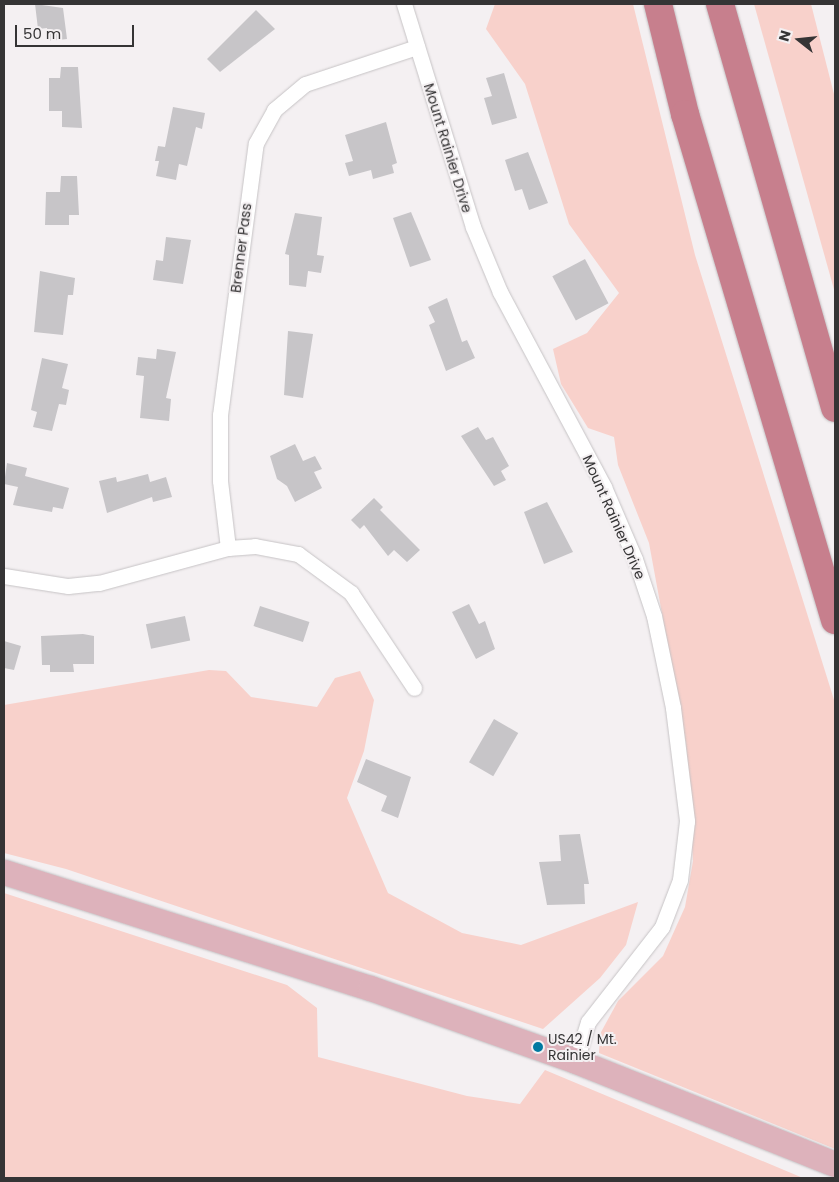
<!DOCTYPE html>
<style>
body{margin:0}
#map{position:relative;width:839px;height:1182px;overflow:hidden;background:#f4f0f2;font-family:Poppins,sans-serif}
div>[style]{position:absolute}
.green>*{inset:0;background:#f8d1cb}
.building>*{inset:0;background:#c7c5c8;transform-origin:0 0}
.roads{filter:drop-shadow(0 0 1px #c6c3c5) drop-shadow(0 0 1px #c6c3c5)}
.minor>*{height:15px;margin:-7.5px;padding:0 7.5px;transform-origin:7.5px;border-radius:7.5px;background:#fff}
.primary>*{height:25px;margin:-12.5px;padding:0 12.5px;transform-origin:12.5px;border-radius:12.5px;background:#ddb2bb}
.motorway>*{height:28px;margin:-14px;padding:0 14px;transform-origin:14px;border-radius:14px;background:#c77f8d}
.dots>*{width:14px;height:14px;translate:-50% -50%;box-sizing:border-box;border:2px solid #f4f0f2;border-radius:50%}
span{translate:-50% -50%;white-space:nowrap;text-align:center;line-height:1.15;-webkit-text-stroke:4px #f4f0f2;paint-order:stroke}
.street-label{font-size:14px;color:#353435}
.poi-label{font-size:14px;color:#353435}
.left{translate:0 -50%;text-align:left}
.frame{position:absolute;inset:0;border:5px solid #353435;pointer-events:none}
.north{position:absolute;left:774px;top:15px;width:50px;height:50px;-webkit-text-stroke:4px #f4f0f2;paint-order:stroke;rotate:286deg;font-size:14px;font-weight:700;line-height:20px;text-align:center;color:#353435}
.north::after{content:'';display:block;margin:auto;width:18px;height:22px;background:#353435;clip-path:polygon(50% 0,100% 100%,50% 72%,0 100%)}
.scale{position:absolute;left:15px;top:25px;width:119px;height:22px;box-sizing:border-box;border:2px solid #353435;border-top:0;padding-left:6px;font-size:15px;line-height:18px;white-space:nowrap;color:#353435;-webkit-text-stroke:4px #f4f0f2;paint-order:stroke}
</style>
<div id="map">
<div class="green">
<div style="clip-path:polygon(495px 4px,633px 4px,695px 255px,835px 703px,835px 1149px,599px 1053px,600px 1034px,618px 1001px,663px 956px,685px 907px,693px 861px,686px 744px,649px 543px,618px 465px,614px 437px,588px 428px,561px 384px,553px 349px,587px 333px,619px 293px,569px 224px,525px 84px,486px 29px)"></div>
<div style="clip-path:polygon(754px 4px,811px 4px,835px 98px,835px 293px)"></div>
<div style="clip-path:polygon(209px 670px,226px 671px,251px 697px,317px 707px,335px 678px,360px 671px,374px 700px,364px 751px,347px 798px,388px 893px,462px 933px,521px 945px,638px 902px,626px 945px,600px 978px,543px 1029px,66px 869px,4px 853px,4px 705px)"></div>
<div style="clip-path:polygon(4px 893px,287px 985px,317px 1008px,318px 1057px,467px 1096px,520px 1104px,545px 1070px,803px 1178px,4px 1178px)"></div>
</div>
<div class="building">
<div style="clip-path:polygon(35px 4px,63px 8px,67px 39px,49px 41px,47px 28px,38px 29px)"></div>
<div style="clip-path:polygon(256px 10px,275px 29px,220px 72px,207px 59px)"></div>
<div style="clip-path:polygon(61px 67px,78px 67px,82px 128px,62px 127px,62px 111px,49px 111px,49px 78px,60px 78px)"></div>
<div style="clip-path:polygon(504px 73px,517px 118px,492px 125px,484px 98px,492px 96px,486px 78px)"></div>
<div style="clip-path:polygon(173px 107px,205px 113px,202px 129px,196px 127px,187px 166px,179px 164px,176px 180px,156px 176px,159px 161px,155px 161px,158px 146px,165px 147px)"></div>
<div style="clip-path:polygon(386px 122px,397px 163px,392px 165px,394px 173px,373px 179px,371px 170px,349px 176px,345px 163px,353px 161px,345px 135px)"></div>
<div style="clip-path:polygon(528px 152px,548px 203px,529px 210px,522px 189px,515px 191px,505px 160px)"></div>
<div style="clip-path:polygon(61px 176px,77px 176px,79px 215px,69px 215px,69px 225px,45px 225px,46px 192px,60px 192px)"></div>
<div style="clip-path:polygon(411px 212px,431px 260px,410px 267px,393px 218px)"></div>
<div style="clip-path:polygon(295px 213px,322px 217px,317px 255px,324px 256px,321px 273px,308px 271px,306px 287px,289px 285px,289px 255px,285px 254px)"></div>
<div style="clip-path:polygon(166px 237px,191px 240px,183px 284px,153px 280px,156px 260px,163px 261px)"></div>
<div style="left:585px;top:259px;width:50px;height:37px;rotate:62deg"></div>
<div style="clip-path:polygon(40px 271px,75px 278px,73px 295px,68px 295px,63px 335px,34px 332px)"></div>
<div style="clip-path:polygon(447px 298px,462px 342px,467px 340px,475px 358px,446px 371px,429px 325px,435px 322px,428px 307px)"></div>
<div style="clip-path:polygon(288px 331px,313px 334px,303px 398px,284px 395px)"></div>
<div style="clip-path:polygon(157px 349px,176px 352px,166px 398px,171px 399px,169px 421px,140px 418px,144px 376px,136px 375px,138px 357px,156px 359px)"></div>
<div style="clip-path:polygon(42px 358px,68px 364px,62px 388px,69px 390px,66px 405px,59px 404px,52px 431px,33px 427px,37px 412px,31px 410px)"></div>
<div style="clip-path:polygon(478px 427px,486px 440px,493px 437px,509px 466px,501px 471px,506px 480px,494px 486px,461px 436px)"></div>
<div style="clip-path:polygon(295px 444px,303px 461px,315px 456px,322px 469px,314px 472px,322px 488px,295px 502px,287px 486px,277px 479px,270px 456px)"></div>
<div style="clip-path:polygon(7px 463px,27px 468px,25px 476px,69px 488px,63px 509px,53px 507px,52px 512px,13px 505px,18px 487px,4px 484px)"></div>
<div style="clip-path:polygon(148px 474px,150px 482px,166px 477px,172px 497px,153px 502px,152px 497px,107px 513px,99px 481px,116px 477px,117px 482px)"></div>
<div style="clip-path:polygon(374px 498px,383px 507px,380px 510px,420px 550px,407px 562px,394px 550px,388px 556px,364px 525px,360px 529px,351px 520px)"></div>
<div style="clip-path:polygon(547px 502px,573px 552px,544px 564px,524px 512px)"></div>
<div style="clip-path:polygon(469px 604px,479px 624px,485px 621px,495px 649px,476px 659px,452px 612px)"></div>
<div style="left:260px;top:606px;width:52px;height:21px;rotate:18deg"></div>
<div style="left:185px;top:616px;width:25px;height:40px;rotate:78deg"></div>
<div style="clip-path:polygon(83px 634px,94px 636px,94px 664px,73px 664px,74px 672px,50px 672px,50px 665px,42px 665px,41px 636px)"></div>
<div style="clip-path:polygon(4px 641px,21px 646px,14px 670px,4px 668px)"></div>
<div style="left:494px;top:719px;width:28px;height:50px;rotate:30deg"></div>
<div style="clip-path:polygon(366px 759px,411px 777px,398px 818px,381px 811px,387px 796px,357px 782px)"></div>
<div style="clip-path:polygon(580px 834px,589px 884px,584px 884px,585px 904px,547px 905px,539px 862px,561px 861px,559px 835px)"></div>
</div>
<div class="roads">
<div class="minor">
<div style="left:404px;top:4px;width:233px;rotate:72.8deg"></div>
<div style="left:473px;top:227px;width:70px;rotate:67.4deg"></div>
<div style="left:500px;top:292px;width:221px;rotate:61.9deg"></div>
<div style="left:604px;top:487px;width:78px;rotate:66.7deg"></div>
<div style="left:635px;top:559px;width:60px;rotate:71.6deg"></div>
<div style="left:654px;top:616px;width:94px;rotate:78.3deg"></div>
<div style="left:673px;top:708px;width:114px;rotate:82.9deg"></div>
<div style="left:687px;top:821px;width:59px;rotate:96.8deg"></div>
<div style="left:680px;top:880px;width:50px;rotate:111deg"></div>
<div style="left:662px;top:927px;width:120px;rotate:127.9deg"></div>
<div style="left:588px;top:1022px;width:41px;rotate:107.1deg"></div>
<div style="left:228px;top:548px;width:67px;rotate:-96.8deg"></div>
<div style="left:220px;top:481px;width:66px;rotate:-90deg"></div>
<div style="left:220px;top:415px;width:274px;rotate:-82.5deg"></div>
<div style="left:256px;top:143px;width:38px;rotate:-61deg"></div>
<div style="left:274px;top:110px;width:40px;rotate:-40deg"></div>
<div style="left:305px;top:84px;width:118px;rotate:-18.3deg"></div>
<div style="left:4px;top:576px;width:65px;rotate:8.9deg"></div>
<div style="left:68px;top:586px;width:31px;rotate:-6deg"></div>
<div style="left:99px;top:583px;width:134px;rotate:-15.2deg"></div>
<div style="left:228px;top:548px;width:27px;rotate:-4deg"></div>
<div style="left:255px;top:546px;width:44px;rotate:10.5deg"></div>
<div style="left:298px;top:554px;width:66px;rotate:36.3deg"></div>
<div style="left:351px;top:593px;width:114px;rotate:56.4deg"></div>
</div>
<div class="primary">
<div style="left:4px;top:872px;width:384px;rotate:17.6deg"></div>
<div style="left:370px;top:988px;width:219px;rotate:19.5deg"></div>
<div style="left:576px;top:1061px;width:279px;rotate:21.7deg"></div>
</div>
<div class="motorway">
<div style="left:658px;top:4px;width:113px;rotate:76.2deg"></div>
<div style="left:685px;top:114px;width:528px;rotate:73.49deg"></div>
<div style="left:720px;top:4px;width:420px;rotate:74.1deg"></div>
</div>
</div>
<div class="dots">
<div style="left:538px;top:1047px;background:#0079a1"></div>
</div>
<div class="street-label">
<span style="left:448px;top:148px;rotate:73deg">Mount Rainier Drive</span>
<span style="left:241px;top:248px;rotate:-83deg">Brenner Pass</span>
<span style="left:614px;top:517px;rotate:66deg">Mount Rainier Drive</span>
</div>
<div class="poi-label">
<span class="left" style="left:548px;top:1047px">US42 / Mt.<br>Rainier</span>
</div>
<div class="frame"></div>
<div class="north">N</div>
<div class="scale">50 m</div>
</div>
